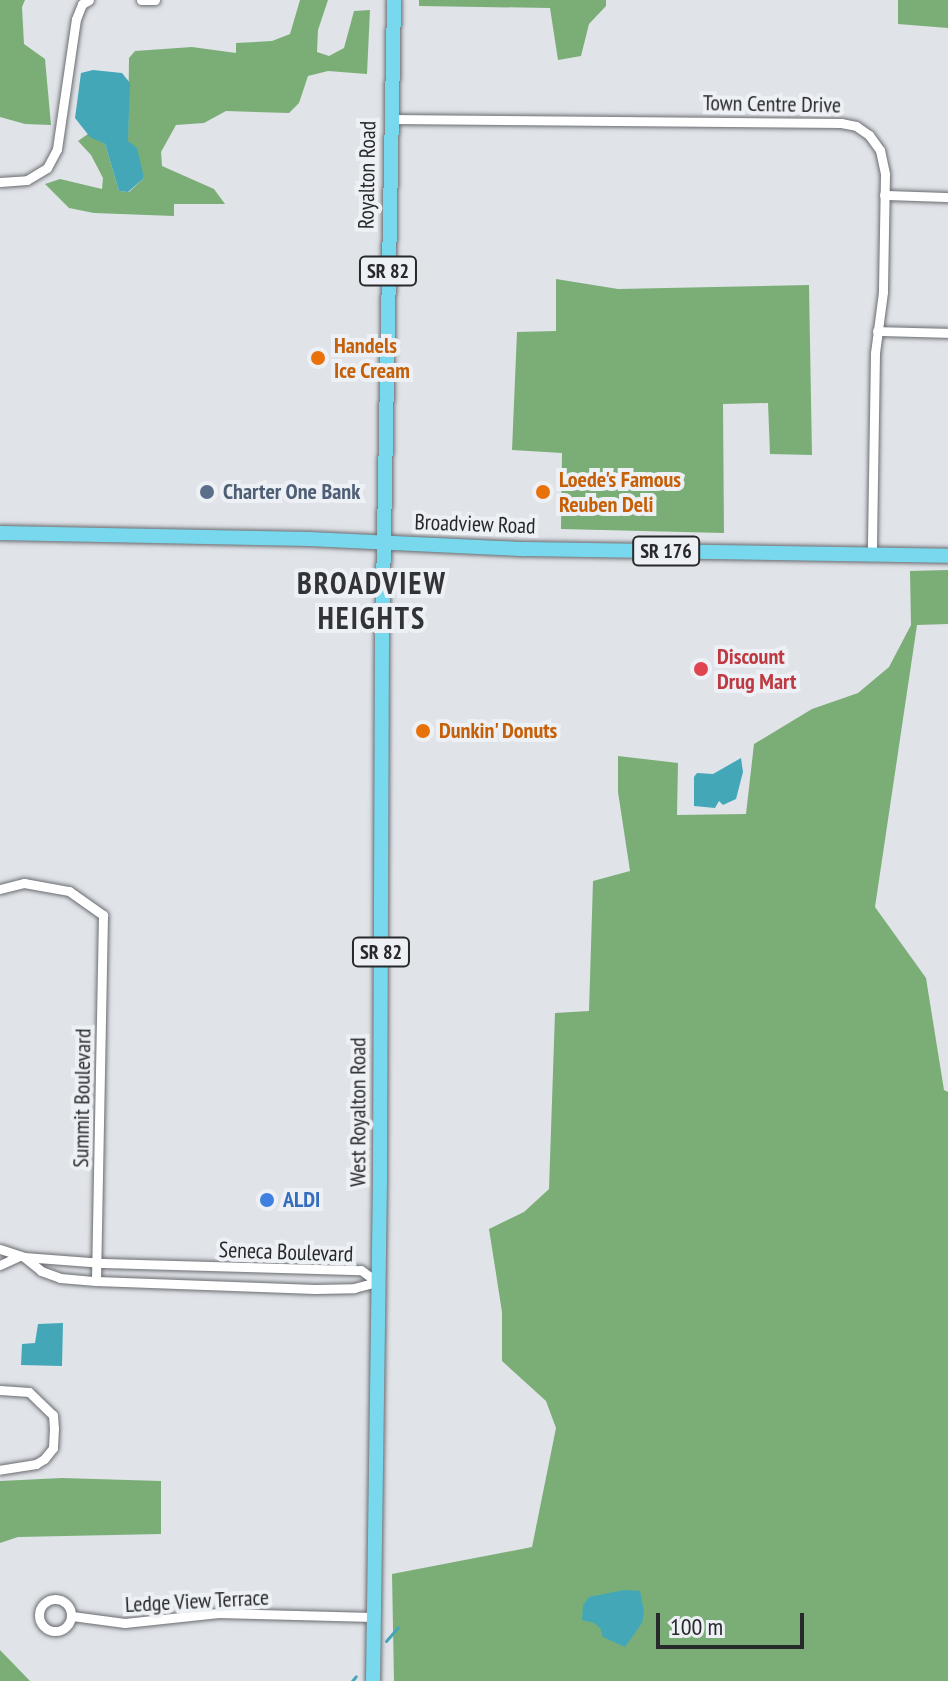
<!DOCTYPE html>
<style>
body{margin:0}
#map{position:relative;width:948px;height:1681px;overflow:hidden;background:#e0e3e8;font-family:"PT Sans Narrow",sans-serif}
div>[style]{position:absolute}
.forest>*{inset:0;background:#7bae77}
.water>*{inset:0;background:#43a7b8}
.stream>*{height:3px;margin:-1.5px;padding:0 1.5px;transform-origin:1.5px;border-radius:1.5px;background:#43a7b8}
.roads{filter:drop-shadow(0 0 2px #696c70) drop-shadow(0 0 2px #696c70)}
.minor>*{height:9px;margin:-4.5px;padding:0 4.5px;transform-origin:4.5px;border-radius:4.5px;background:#fff}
.minor>.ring{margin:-4.5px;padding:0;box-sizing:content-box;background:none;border:9px solid #fff;border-radius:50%}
.primary>*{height:14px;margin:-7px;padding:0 7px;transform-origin:7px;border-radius:7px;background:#78d9ee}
.dots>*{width:22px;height:22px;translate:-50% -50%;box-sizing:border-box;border:4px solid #edf0f5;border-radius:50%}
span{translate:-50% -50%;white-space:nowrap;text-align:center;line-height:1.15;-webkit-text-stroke:8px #edf0f5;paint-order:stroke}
.shield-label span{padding:2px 6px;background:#edf0f5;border:2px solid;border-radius:6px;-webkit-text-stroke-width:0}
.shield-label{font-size:20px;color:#28292b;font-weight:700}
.street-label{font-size:22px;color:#28292b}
.food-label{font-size:22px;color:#c56008;font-weight:700}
.left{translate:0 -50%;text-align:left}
.service-label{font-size:22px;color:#4e5e75;font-weight:700}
.health-label{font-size:22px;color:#be3a42;font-weight:700}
.shop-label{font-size:22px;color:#366cbe;font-weight:700}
.district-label{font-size:30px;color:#313337;font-weight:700;letter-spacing:2px}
.scale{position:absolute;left:656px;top:1613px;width:148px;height:36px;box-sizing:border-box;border:4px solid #28292b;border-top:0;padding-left:10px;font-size:24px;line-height:28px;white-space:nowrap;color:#28292b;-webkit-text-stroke:6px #edf0f5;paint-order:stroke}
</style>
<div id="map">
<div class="forest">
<div style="clip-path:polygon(0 0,25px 0,22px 7px,24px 44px,45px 59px,51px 125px,25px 124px,0 117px)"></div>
<div style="clip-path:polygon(300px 0,328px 0,318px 30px,317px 52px,329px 56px,344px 48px,354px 11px,370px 10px,367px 74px,328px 71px,308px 76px,299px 103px,289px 113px,226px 111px,204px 123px,176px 125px,161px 152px,162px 166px,214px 189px,225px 204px,174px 204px,174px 216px,94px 213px,69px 208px,45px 184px,60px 179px,102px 189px,103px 178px,91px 155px,78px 141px,88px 134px,105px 144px,119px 191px,129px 192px,144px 178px,128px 141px,129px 58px,135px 51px,192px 47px,236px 53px,236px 43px,272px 41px,290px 34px)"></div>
<div style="clip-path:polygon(419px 0,606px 0,606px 6px,589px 24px,581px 56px,558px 60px,550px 8px,419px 6px)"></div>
<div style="clip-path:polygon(898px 0,948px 0,948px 28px,898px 24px)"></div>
<div style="clip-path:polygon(556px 279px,618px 289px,809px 285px,812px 455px,770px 454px,768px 403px,723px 404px,724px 533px,561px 529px,562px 453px,512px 450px,517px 332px,556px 331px)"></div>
<div style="clip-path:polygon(948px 570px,948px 624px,917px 625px,875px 907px,926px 978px,944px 1090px,948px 1092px,948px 1681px,394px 1681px,392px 1574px,532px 1547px,556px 1428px,546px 1401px,502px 1361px,502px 1312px,489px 1229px,524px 1212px,549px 1189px,555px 1013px,589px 1011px,593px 881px,630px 871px,618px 792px,618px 756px,678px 763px,677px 815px,746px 814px,754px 744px,812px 709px,858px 693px,889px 667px,911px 625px,910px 571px)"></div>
<div style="clip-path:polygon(62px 1478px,161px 1481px,161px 1534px,18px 1537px,0 1543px,0 1481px)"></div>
<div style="clip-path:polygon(0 1650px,30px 1681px,0 1681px)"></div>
</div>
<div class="water">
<div style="clip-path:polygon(93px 70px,122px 73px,130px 83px,128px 141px,137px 148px,144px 178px,128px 192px,119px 191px,105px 144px,90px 137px,75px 118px,81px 73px)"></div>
<div style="clip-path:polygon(741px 758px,743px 772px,736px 799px,723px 805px,719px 801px,715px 808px,694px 806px,694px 777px,697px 773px,713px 774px)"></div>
<div style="clip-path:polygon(63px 1323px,62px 1366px,21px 1365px,22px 1344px,35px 1343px,38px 1324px)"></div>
<div style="clip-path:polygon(624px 1590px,640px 1591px,644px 1612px,642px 1623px,625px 1647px,603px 1637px,600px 1628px,594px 1623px,582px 1620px,583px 1605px,589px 1597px)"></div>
</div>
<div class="stream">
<div style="left:386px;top:1641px;width:18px;rotate:-49deg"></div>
<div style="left:352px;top:1681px;width:6px;rotate:-51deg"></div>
</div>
<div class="roads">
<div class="minor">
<div style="left:141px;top:0;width:14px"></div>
<div style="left:390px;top:119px;width:451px;rotate:0.5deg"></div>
<div style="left:841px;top:123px;width:15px;rotate:11deg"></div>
<div style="left:856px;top:126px;width:16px;rotate:35deg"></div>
<div style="left:869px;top:135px;width:19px;rotate:54deg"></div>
<div style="left:880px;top:150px;width:25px;rotate:78deg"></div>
<div style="left:885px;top:174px;width:118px;rotate:91deg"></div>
<div style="left:883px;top:292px;width:62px;rotate:97.5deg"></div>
<div style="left:875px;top:353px;width:201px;rotate:90.9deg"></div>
<div style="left:0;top:182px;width:27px;rotate:-4deg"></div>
<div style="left:27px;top:180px;width:23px;rotate:-31deg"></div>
<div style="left:47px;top:168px;width:21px;rotate:-62deg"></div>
<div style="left:57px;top:149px;width:131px;rotate:-81.7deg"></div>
<div style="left:76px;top:19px;width:16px;rotate:-68deg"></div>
<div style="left:82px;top:4px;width:8px;rotate:-30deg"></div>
<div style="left:884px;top:195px;width:64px;rotate:1.8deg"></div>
<div style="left:877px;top:331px;width:71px;rotate:1.6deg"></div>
<div style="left:0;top:889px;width:25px;rotate:-14deg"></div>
<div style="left:24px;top:883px;width:46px;rotate:10.1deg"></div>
<div style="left:69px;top:891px;width:42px;rotate:35.2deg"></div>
<div style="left:103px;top:915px;width:366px;rotate:91.1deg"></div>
<div style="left:0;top:1249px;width:25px;rotate:18deg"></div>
<div style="left:24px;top:1257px;width:79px;rotate:4.3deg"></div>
<div style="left:103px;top:1263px;width:258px;rotate:1.6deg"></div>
<div style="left:361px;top:1270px;width:20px;rotate:37deg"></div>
<div style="left:24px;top:1257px;width:22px;rotate:39deg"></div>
<div style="left:41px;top:1271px;width:20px;rotate:20deg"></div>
<div style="left:60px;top:1278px;width:36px;rotate:5deg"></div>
<div style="left:96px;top:1281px;width:219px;rotate:2.1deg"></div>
<div style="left:315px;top:1289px;width:39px;rotate:-1deg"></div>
<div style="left:354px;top:1288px;width:24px;rotate:-15deg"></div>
<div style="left:0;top:1265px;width:21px;rotate:-25deg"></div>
<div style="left:0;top:1390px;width:29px;rotate:4deg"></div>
<div style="left:29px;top:1392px;width:33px;rotate:44deg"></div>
<div style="left:53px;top:1415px;width:13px;rotate:86deg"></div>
<div style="left:54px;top:1428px;width:20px;rotate:93deg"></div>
<div style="left:53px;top:1448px;width:14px;rotate:129deg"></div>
<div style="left:44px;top:1459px;width:9px;rotate:148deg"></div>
<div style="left:36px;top:1464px;width:36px;rotate:171deg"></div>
<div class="ring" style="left:39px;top:1599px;width:23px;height:23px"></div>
<div style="left:72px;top:1616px;width:53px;rotate:7.5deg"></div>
<div style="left:125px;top:1623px;width:94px;rotate:-6.1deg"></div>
<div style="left:218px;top:1613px;width:155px;rotate:1.5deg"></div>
</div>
<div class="primary">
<div style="left:0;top:533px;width:309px;rotate:1.1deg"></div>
<div style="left:309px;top:539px;width:216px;rotate:2.7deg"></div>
<div style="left:525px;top:549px;width:423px;rotate:0.9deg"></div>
<div style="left:373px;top:1681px;width:504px;rotate:-89.2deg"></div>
<div style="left:380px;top:1177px;width:533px;rotate:-89.79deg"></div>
<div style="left:382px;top:644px;width:644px;rotate:-88.93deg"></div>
</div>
</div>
<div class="dots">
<div style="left:318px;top:358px;background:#e8710a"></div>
<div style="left:207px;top:492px;background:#5c6f8a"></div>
<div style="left:543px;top:492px;background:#e8710a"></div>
<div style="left:701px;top:669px;background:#e0444e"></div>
<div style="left:423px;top:731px;background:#e8710a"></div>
<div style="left:267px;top:1200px;background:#3f7fe0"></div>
</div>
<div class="shield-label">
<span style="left:388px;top:271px">SR 82</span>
<span style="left:666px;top:551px">SR 176</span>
<span style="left:381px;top:952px">SR 82</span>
</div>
<div class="street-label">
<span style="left:772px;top:104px;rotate:1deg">Town Centre Drive</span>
<span style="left:367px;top:175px;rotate:-89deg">Royalton Road</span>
<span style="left:475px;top:524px;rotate:2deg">Broadview Road</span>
<span style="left:82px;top:1098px;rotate:-89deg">Summit Boulevard</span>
<span style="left:358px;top:1112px;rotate:-90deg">West Royalton Road</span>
<span style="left:286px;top:1252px;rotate:2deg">Seneca Boulevard</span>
<span style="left:197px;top:1601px;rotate:-3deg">Ledge View Terrace</span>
</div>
<div class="food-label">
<span class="left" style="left:334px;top:358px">Handels<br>Ice Cream</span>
<span class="left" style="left:559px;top:492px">Loede's Famous<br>Reuben Deli</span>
<span class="left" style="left:439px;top:731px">Dunkin' Donuts</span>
</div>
<div class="service-label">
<span class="left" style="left:223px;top:492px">Charter One Bank</span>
</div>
<div class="health-label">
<span class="left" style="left:717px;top:669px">Discount<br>Drug Mart</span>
</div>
<div class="shop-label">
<span class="left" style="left:283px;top:1200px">ALDI</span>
</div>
<div class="district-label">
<span style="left:372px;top:600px">BROADVIEW<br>HEIGHTS</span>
</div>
<div class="scale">100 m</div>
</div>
